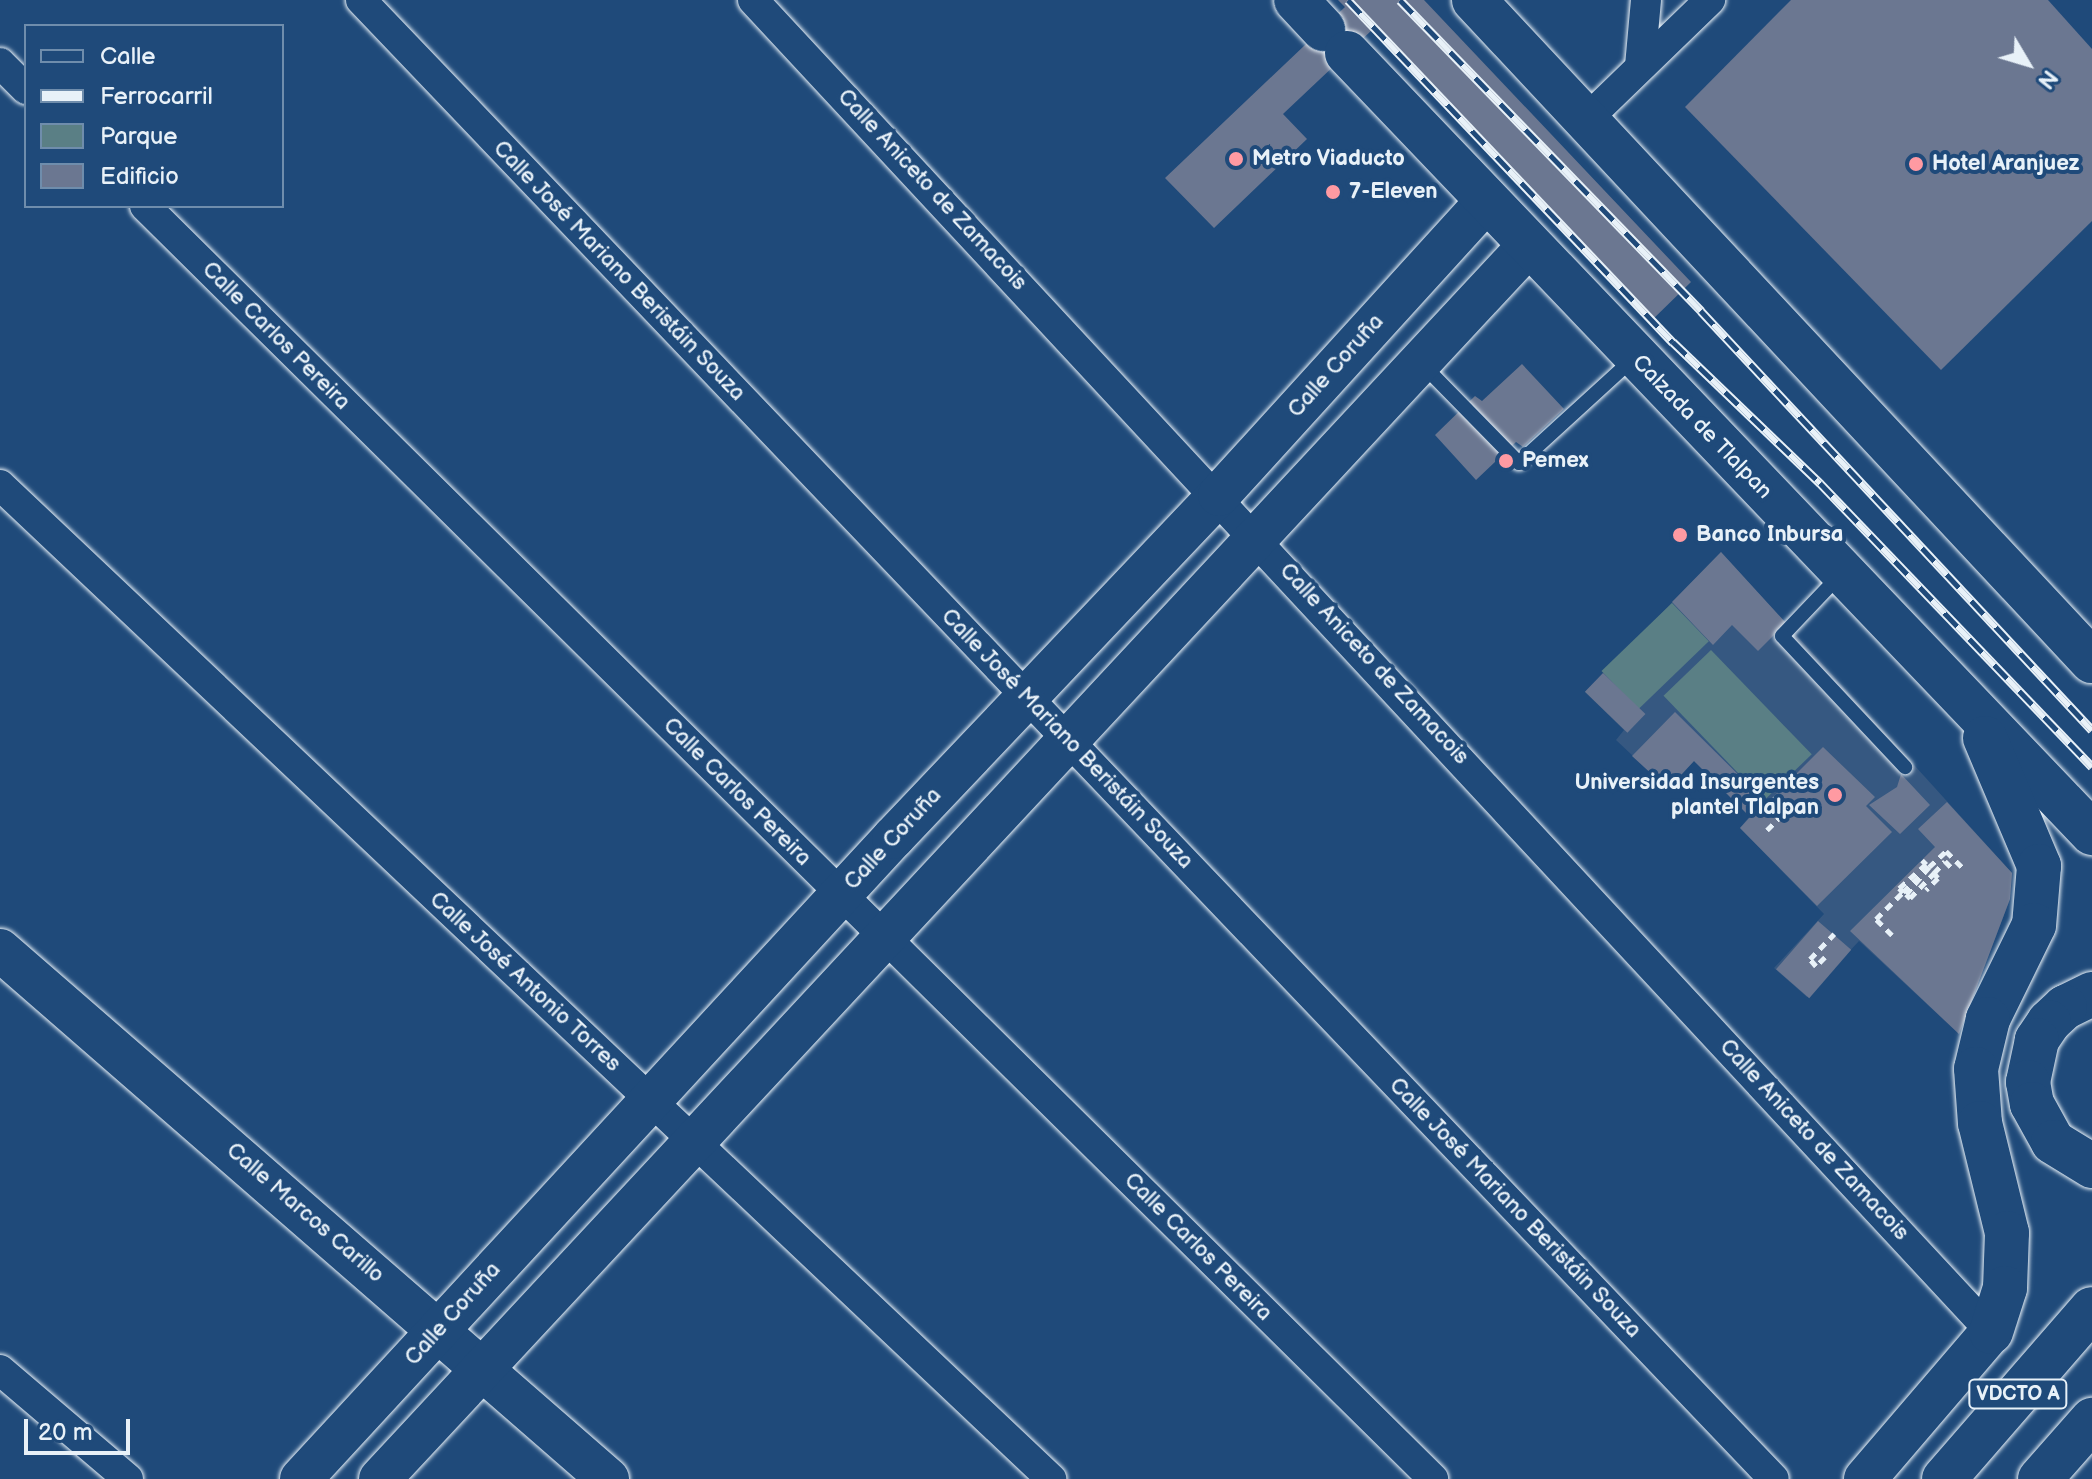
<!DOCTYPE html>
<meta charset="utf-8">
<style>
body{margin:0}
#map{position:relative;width:2092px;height:1479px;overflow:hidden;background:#1f4a7a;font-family:"Balsamiq Sans",sans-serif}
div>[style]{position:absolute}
.built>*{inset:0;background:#365881}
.green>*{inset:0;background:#5a7f85;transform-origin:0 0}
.building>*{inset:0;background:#6b7791;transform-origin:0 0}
.path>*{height:5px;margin-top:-2.5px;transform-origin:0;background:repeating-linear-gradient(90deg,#e8f1f8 0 8px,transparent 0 14px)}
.roads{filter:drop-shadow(0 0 2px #e8f1f8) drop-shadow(0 0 2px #e8f1f8)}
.lane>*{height:14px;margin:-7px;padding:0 7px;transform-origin:7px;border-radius:7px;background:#1f4a7a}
.street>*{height:30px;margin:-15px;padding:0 15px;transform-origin:15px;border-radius:15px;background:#1f4a7a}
.secondary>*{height:42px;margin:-21px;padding:0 21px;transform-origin:21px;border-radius:21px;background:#1f4a7a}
.highway>*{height:44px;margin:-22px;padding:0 22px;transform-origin:22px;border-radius:22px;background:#1f4a7a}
.rail>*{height:9px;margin-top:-4.5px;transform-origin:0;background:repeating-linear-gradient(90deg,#1f4a7a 0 18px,#e8f1f8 0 36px);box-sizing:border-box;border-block:2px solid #e8f1f8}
.dots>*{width:22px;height:22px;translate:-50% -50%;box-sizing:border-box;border:4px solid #1f4a7a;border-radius:50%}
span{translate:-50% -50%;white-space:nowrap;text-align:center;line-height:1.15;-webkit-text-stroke:8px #1f4a7a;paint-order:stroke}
.shield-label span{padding:2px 6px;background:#1f4a7a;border:2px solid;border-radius:6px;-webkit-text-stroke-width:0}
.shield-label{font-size:20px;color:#e8f1f8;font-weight:700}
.poi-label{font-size:22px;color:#e8f1f8;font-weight:700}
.left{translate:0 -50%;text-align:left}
.right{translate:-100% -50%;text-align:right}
.street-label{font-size:22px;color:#e8f1f8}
.legend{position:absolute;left:24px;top:24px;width:260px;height:184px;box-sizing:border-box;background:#1f4a7a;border:2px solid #6f8dac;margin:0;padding:10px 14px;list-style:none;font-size:24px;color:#e8f1f8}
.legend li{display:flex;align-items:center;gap:16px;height:40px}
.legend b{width:40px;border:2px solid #6f8dac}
.north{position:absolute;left:1988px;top:24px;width:80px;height:80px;-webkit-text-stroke:6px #1f4a7a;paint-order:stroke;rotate:128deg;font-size:22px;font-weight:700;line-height:32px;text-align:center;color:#e8f1f8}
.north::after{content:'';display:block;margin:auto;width:28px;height:36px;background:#e8f1f8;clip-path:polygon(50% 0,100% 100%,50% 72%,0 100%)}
.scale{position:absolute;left:24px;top:1419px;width:106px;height:36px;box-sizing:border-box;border:4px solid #e8f1f8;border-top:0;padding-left:10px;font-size:24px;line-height:28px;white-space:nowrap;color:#e8f1f8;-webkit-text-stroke:6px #1f4a7a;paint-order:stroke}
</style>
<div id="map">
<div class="built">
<div style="clip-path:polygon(1721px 552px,2012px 873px,2010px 899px,1959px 1034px,1859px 941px,1807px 997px,1774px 968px,1824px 914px,1740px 828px,1750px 816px,1694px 761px,1668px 789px,1616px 740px,1624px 730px,1585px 692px)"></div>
</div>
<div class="green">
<div style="left:1672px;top:603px;width:53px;height:98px;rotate:46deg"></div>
<div style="left:1711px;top:650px;width:145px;height:66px;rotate:46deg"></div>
</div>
<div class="building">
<div style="clip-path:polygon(1338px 0,1424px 0,1691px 282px,1649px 323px,1372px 30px,1283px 114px,1307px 139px,1214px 228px,1165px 178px,1345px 7px)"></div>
<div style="clip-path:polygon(1791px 0,2048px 0,2092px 49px,2092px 221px,1941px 370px,1685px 107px)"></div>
<div style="clip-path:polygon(1522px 364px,1564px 409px,1523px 447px,1516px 442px,1476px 480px,1435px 435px,1475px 396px,1482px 401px)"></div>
<div style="clip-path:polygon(1721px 552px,1786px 623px,1758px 651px,1732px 625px,1713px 645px,1672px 602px)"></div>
<div style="left:1603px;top:673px;width:59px;height:26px;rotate:44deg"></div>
<div style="clip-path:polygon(1675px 712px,1767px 803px,1823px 747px,1875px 797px,1866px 806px,1892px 832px,1817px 906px,1740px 828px,1750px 817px,1694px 761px,1668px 789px,1632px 756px)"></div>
<div style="clip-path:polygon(1901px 774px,1930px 805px,1900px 834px,1869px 805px,1897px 787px)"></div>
<div style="clip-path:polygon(1947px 802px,2012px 873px,2010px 899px,1959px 1034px,1850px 931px,1935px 847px,1918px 829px)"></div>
<div style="left:1818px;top:921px;width:44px;height:64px;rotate:41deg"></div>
</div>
<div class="path">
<div style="left:1767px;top:830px;width:28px;rotate:-45deg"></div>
<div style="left:1787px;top:810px;width:19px;rotate:-133deg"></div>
<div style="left:1922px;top:860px;width:6px;rotate:45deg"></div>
<div style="left:1926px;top:864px;width:36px;rotate:138deg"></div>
<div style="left:1899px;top:888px;width:6px;rotate:45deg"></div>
<div style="left:1903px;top:892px;width:36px;rotate:-44deg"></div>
<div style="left:1929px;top:867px;width:35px;rotate:130deg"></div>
<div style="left:1906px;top:894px;width:6px;rotate:45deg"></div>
<div style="left:1910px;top:898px;width:35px;rotate:-46deg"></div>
<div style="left:1934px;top:873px;width:6px;rotate:51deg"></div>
<div style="left:1938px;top:878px;width:17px;rotate:135deg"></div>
<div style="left:1929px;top:867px;width:23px;rotate:-43deg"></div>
<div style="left:1946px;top:851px;width:24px;rotate:45deg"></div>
<div style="left:1934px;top:873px;width:16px;rotate:-47deg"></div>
<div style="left:1945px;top:861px;width:8px;rotate:45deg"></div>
<div style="left:1892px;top:935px;width:23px;rotate:-135deg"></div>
<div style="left:1876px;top:919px;width:38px;rotate:-45deg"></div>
<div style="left:1825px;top:957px;width:13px;rotate:135deg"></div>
<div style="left:1816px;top:966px;width:9px;rotate:-131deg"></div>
<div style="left:1810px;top:959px;width:35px;rotate:-46deg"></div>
</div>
<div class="roads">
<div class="lane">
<div style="left:1423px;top:365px;width:137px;rotate:45.6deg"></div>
<div style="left:1519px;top:463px;width:154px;rotate:-42.4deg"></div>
<div style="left:1840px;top:575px;width:84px;rotate:133.6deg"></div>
<div style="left:1782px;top:636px;width:180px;rotate:46.8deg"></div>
</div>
<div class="street">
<div style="left:361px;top:0;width:2045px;rotate:46.31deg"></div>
<div style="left:753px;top:0;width:1818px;rotate:47.09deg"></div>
<div style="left:0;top:63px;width:37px;rotate:45deg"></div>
<div style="left:1640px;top:66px;width:66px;rotate:-84.8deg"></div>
<div style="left:1586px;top:120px;width:173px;rotate:-44.1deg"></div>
<div style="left:145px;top:206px;width:1811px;rotate:44.66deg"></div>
<div style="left:0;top:485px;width:1447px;rotate:43.4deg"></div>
<div style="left:0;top:1370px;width:168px;rotate:40.4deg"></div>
</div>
<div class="secondary">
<div style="left:0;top:950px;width:806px;rotate:41.03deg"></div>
<div style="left:301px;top:1479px;width:873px;rotate:-47.28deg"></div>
<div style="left:893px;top:838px;width:473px;rotate:-46.5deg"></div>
<div style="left:1219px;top:495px;width:399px;rotate:-47.7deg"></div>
<div style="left:380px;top:1479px;width:1686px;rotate:-47.04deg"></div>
<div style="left:1865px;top:1479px;width:194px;rotate:-49.4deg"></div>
</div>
<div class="highway">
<div style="left:1296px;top:0;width:40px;rotate:47deg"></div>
<div style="left:1474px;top:0;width:905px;rotate:46.93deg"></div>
<div style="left:1347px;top:53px;width:1079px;rotate:46.31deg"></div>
<div style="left:1985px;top:738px;width:139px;rotate:67.1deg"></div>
<div style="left:2039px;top:866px;width:59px;rotate:94.8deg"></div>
<div style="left:2034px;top:925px;width:105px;rotate:116.1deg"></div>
<div style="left:1988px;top:1019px;width:51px;rotate:103.5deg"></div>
<div style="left:1976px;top:1069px;width:54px;rotate:85.8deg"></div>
<div style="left:1980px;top:1123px;width:113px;rotate:76.2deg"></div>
<div style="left:2007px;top:1233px;width:55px;rotate:92.1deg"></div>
<div style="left:2005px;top:1288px;width:46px;rotate:107.7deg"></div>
<div style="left:2092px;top:994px;width:30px;rotate:154deg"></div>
<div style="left:2065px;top:1007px;width:22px;rotate:137deg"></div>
<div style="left:2049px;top:1022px;width:22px;rotate:124deg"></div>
<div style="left:2037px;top:1040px;width:43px;rotate:102.1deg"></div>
<div style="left:2028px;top:1082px;width:22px;rotate:80deg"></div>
<div style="left:2032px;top:1104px;width:43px;rotate:61.1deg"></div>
<div style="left:2053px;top:1142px;width:46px;rotate:31.6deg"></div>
<div style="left:1944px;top:1479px;width:225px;rotate:-49deg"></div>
<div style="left:2040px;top:1479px;width:79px;rotate:-48.6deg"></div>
</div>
</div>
<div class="rail">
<div style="left:1348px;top:0;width:472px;rotate:46.5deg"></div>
<div style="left:1673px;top:342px;width:204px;rotate:43.8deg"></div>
<div style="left:1820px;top:483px;width:393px;rotate:46.2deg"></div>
<div style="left:1400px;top:0;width:433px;rotate:45.9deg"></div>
<div style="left:1701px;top:311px;width:573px;rotate:46.98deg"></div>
</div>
<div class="dots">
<div style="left:1236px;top:159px;background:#ff9aa2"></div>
<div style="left:1916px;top:164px;background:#ff9aa2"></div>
<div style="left:1333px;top:192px;background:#ff9aa2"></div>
<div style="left:1506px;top:461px;background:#ff9aa2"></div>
<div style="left:1680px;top:535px;background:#ff9aa2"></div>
<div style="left:1835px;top:795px;background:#ff9aa2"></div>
</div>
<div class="shield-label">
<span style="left:2018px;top:1394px">VDCTO A</span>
</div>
<div class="poi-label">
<span class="left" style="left:1252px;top:159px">Metro Viaducto</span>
<span class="left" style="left:1932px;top:164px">Hotel Aranjuez</span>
<span class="left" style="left:1349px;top:192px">7-Eleven</span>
<span class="left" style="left:1522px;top:461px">Pemex</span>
<span class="left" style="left:1696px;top:535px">Banco Inbursa</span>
<span class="right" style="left:1819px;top:795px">Universidad Insurgentes<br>plantel Tlalpan</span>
</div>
<div class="street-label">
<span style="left:932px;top:190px;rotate:47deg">Calle Aniceto de Zamacois</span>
<span style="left:619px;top:271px;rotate:46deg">Calle José Mariano Beristáin Souza</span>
<span style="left:276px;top:336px;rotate:45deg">Calle Carlos Pereira</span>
<span style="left:1336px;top:366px;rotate:-48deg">Calle Coruña</span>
<span style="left:1702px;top:427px;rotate:46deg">Calzada de Tlalpan</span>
<span style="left:1374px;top:664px;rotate:47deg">Calle Aniceto de Zamacois</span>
<span style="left:1067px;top:739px;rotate:46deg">Calle José Mariano Beristáin Souza</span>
<span style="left:737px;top:792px;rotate:45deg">Calle Carlos Pereira</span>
<span style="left:893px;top:839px;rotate:-47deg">Calle Coruña</span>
<span style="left:525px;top:982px;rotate:43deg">Calle José Antonio Torres</span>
<span style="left:1814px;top:1140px;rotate:47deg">Calle Aniceto de Zamacois</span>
<span style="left:1515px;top:1208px;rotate:46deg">Calle José Mariano Beristáin Souza</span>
<span style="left:305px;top:1213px;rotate:41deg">Calle Marcos Carillo</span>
<span style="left:1198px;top:1247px;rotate:45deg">Calle Carlos Pereira</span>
<span style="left:453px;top:1314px;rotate:-48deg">Calle Coruña</span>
</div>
<ul class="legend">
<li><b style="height:10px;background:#1f4a7a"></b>Calle</li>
<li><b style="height:10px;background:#e8f1f8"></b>Ferrocarril</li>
<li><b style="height:22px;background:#5a7f85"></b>Parque</li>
<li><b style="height:22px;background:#6b7791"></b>Edificio</li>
</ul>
<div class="north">N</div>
<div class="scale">20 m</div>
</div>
